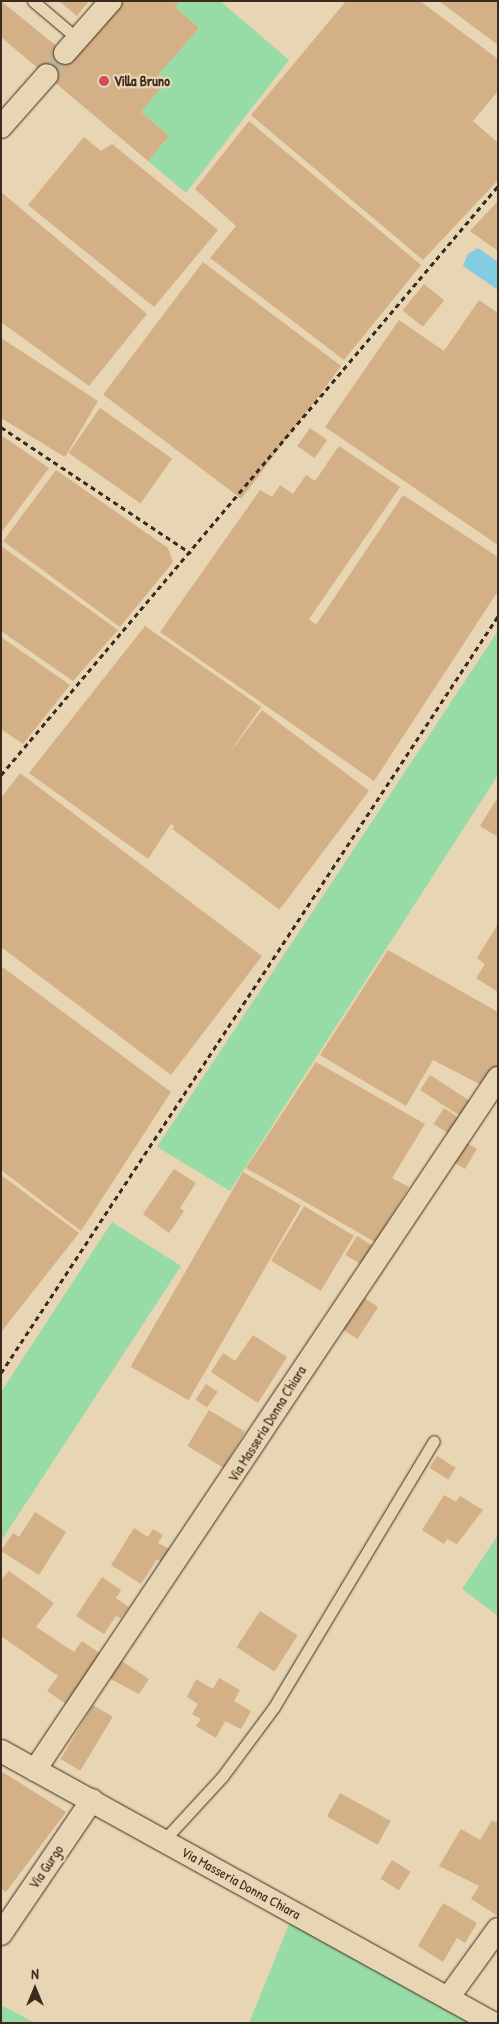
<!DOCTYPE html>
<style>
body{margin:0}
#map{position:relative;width:499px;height:2024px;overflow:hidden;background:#e8d5b3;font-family:"Patrick Hand",sans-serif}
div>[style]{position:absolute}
.green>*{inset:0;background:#97dba6}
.water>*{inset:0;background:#83cde3}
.building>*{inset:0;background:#d3b085;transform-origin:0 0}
.minor-tunnel>*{height:22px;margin-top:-11px;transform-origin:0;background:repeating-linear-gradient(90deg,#c5b395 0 22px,transparent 0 33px)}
.path>*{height:3px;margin-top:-1.5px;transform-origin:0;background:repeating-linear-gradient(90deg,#3b2a1e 0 5px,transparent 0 9px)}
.roads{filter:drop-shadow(0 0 1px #3b2a1e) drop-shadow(0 0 1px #3b2a1e)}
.service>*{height:11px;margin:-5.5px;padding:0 5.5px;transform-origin:5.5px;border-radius:5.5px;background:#e8d5b3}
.minor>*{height:22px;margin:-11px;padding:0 11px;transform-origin:11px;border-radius:11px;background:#e8d5b3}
.dots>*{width:14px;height:14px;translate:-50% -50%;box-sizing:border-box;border:2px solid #e8d5b3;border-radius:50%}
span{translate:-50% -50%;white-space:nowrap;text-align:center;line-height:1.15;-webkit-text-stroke:4.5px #e8d5b3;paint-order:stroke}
.poi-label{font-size:14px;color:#3b2a1e;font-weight:700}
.left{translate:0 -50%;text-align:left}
.street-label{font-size:14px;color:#3b2a1e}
.frame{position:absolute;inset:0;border:2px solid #3b2a1e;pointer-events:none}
.north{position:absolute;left:10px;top:1964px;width:50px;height:50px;-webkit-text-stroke:4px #e8d5b3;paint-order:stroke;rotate:0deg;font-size:14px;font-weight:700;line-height:20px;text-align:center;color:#3b2a1e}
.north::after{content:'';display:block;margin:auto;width:18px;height:22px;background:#3b2a1e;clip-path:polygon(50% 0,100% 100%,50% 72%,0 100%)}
</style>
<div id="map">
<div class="green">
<div style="clip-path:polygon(180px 1px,220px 1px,289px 60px,186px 193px,148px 161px,169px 136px,141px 112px,161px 88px,153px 81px,199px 28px,175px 7px)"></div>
<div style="clip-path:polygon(498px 631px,498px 775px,230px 1191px,157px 1147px)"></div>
<div style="clip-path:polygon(112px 1222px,181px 1266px,1px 1541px,1px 1392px)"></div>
<div style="clip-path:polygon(498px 1535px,498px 1616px,462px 1589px)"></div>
<div style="clip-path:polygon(292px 1917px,480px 2023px,249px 2023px)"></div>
<div style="clip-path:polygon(1px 2005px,35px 2023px,1px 2023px)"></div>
</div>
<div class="water">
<div style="clip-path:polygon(478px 248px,498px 262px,498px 290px,463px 266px,468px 254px)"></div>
</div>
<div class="building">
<div style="clip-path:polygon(1px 1px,65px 53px,120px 1px,180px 1px,175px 7px,199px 28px,153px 81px,161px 88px,141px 112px,169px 136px,148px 161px,1px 37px)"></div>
<div style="clip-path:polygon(59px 1px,89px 1px,77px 16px)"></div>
<div style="clip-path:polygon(346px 1px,420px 1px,498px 59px,498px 91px,473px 121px,498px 143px,498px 180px,423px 260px,251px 115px)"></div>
<div style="clip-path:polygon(439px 1px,498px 1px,498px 45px)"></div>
<div style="clip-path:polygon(249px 121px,421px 265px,344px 360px,210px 258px,236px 226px,195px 189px)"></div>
<div style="clip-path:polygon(84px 137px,101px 151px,112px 144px,218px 230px,154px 307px,28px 205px)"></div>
<div style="clip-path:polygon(1px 192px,147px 314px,89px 386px,1px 322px)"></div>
<div style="clip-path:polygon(498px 201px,498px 251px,470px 231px)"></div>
<div style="left:203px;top:262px;width:173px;height:166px;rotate:37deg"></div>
<div style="left:424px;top:284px;width:26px;height:34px;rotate:39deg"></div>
<div style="clip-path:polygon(479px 300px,498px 313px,498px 545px,325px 427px,399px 320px,444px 351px)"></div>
<div style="clip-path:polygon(1px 338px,98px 401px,65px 457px,1px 418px)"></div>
<div style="left:100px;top:408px;width:88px;height:55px;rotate:35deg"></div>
<div style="left:310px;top:428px;width:21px;height:22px;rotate:35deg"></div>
<div style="clip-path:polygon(1px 435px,49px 468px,1px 533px)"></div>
<div style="clip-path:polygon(339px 446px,400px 487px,309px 619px,316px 625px,403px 495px,498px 557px,498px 591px,374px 781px,160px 632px,260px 490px,272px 497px,280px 485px,293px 494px,306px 475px,315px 481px)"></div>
<div style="clip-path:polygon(56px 470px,168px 548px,173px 562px,120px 627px,3px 541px)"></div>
<div style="clip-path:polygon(1px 546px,118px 630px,73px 681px,1px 631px)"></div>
<div style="clip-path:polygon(145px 626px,261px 707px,178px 828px,171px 824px,148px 859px,29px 773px)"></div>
<div style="clip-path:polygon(1px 637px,70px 685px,23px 744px,1px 729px)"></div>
<div style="left:262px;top:710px;width:134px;height:149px;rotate:37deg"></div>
<div style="clip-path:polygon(20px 773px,262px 956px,171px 1075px,1px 947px,1px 798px)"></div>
<div style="clip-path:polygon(498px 797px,498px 837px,480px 826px)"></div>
<div style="clip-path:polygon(498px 924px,498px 992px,476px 978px,485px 964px,477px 958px)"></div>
<div style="clip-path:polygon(388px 950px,498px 1012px,498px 1066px,485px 1087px,433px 1060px,406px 1106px,320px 1055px)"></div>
<div style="clip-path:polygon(1px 966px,171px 1092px,81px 1231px,1px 1170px)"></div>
<div style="clip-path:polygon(316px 1062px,425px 1124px,392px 1178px,409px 1187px,375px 1242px,246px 1168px)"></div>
<div style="left:430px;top:1075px;width:49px;height:18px;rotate:33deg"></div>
<div style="left:444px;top:1108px;width:20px;height:19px;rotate:33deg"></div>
<div style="clip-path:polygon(463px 1141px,477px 1149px,465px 1169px,455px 1163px)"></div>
<div style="clip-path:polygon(174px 1169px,196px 1183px,180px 1208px,184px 1211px,169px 1233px,143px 1214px)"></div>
<div style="left:243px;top:1172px;width:67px;height:225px;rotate:30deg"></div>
<div style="clip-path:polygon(1px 1175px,79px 1233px,1px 1332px)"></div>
<div style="left:304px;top:1206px;width:58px;height:64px;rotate:31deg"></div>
<div style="left:357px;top:1236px;width:22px;height:22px;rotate:32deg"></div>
<div style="left:358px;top:1294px;width:24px;height:38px;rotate:33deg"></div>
<div style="clip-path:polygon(253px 1335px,287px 1357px,258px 1403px,211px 1372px,223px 1353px,235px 1361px)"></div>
<div style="left:206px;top:1384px;width:14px;height:19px;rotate:34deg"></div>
<div style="left:209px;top:1410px;width:42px;height:42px;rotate:31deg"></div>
<div style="left:437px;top:1456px;width:22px;height:14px;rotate:32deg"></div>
<div style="clip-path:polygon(444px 1495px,456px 1502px,460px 1496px,483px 1510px,457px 1544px,447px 1539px,444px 1544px,422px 1530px)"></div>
<div style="clip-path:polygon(35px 1512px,66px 1532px,39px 1575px,1px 1551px,13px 1533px,19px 1537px)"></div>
<div style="clip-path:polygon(134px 1528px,148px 1537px,153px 1529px,163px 1535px,158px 1543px,171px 1550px,163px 1563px,157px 1559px,141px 1584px,111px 1565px)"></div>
<div style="clip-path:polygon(9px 1571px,54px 1603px,36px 1627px,74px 1652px,82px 1641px,101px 1654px,66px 1704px,47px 1691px,58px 1676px,1px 1636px,1px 1580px)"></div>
<div style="clip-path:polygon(102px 1577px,121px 1590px,116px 1598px,129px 1607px,121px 1618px,116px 1616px,104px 1634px,76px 1616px)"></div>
<div style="left:260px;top:1611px;width:45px;height:43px;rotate:33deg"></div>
<div style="clip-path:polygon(117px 1658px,149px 1679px,139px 1694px,105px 1676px)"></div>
<div style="clip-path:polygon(219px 1678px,240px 1690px,234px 1701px,251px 1711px,241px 1729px,225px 1721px,216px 1738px,196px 1726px,201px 1719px,192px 1714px,198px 1704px,187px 1697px,196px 1679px,213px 1689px)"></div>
<div style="left:93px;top:1705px;width:23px;height:63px;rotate:31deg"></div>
<div style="clip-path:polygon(1px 1771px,66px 1812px,6px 1892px,1px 1889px)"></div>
<div style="left:340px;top:1793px;width:58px;height:27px;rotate:29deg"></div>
<div style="clip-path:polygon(492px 1820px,498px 1823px,498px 1916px,471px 1899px,479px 1886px,439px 1866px,461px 1829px,480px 1840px)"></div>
<div style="left:392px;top:1860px;width:22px;height:22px;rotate:32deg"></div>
<div style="clip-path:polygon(443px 1903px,477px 1923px,465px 1943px,457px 1938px,443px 1962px,418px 1946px)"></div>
</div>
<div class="minor-tunnel">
<div style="left:47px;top:75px;width:28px;rotate:-51deg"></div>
</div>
<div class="path">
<div style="left:1px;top:427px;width:228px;rotate:33.6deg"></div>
<div style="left:1px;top:775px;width:771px;rotate:-49.84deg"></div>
<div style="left:1px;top:1373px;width:906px;rotate:-56.71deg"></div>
</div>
<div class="roads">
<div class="service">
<div style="left:33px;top:1px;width:59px;rotate:40.2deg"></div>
<div style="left:164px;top:1840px;width:86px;rotate:-47.4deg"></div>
<div style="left:222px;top:1777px;width:87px;rotate:-53.4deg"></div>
<div style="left:274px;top:1707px;width:310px;rotate:-59deg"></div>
</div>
<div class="minor">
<div style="left:65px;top:53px;width:69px;rotate:-48.5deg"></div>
<div style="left:1px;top:127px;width:69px;rotate:-48.5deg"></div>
<div style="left:1px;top:1751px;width:562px;rotate:28.94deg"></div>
<div style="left:35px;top:1770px;width:833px;rotate:-56.21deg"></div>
<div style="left:1px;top:1934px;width:162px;rotate:-55.8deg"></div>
<div style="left:448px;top:1998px;width:85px;rotate:-54.1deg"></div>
</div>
</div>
<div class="dots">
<div style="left:104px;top:81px;background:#d1495b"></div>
</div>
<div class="poi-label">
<span class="left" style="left:114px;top:81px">Villa Bruno</span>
</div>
<div class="street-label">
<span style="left:267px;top:1424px;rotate:-58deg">Via Masseria Donna Chiara</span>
<span style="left:46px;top:1867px;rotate:-56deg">Via Gurgo</span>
<span style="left:241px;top:1883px;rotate:29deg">Via Masseria Donna Chiara</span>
</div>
<div class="frame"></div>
<div class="north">N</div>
</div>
